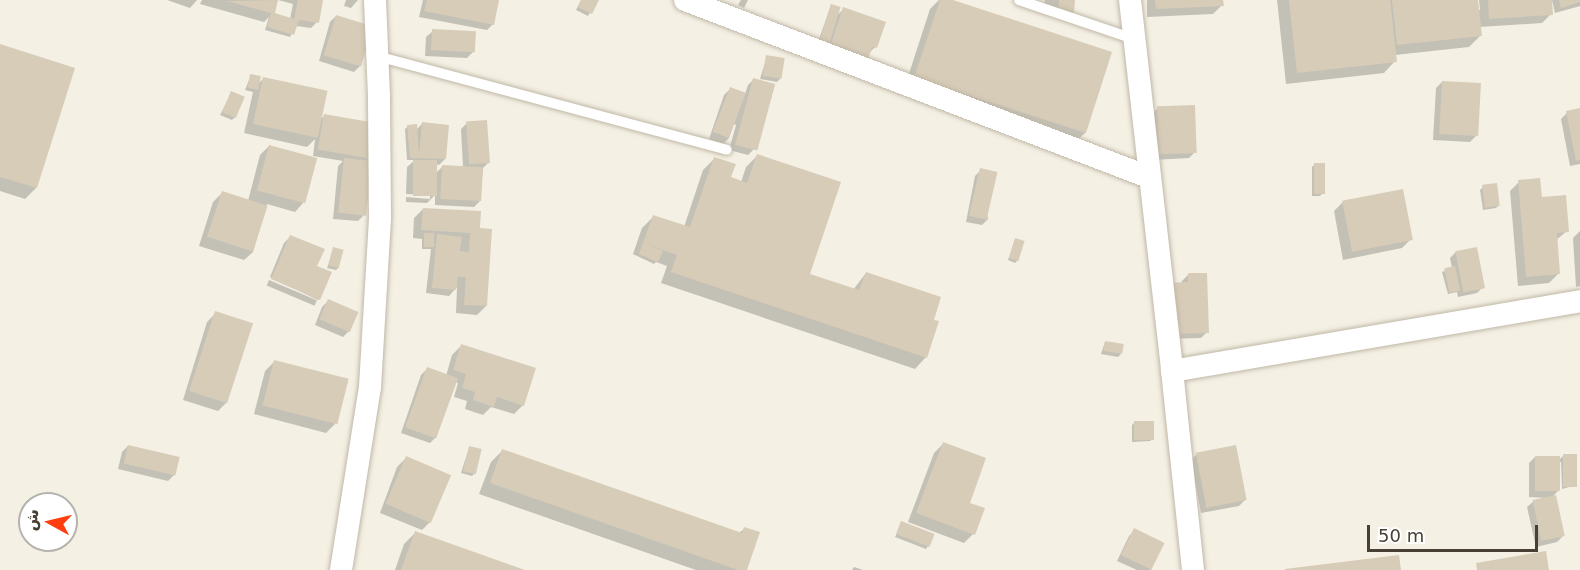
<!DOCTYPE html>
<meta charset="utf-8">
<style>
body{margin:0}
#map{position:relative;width:1580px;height:570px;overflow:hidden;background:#f4f0e4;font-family:"DejaVu Sans","Noto Naskh Arabic",sans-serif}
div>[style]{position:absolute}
.shadow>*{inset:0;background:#0003;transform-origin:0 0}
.building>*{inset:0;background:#d7ccb8;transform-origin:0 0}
.roads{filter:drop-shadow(0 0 2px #c0b8a6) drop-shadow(0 0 2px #c0b8a6)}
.lane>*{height:10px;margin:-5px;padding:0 5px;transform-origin:5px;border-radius:5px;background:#fff}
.street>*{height:22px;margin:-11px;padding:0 11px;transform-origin:11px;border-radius:11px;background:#fff}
span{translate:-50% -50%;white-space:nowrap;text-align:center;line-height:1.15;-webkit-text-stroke:5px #fff;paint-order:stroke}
.north{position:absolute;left:18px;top:492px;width:60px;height:60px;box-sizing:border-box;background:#fff;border:2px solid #b5b3ad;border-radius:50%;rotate:278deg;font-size:16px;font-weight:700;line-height:24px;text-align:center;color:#474033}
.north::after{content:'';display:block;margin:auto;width:21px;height:27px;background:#ff3e10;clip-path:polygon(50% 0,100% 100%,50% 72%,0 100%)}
.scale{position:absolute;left:1367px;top:525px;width:171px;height:27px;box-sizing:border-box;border:3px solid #474033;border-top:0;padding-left:8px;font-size:18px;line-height:21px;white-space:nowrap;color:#474033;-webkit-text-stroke:4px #fff;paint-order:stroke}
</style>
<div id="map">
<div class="shadow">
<div style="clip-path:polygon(167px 0,197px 0,190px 8px)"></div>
<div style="clip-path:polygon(202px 0,277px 0,273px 15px,290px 19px,293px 4px,278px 0,321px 0,317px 22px,311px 28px,296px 26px,290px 37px,265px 30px,269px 17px,264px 22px,200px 4px)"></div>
<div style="clip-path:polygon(346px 0,358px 0,351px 8px,344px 6px)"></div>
<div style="clip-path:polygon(423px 0,493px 0,493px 24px,487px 30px,419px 17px)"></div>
<div style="clip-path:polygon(581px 0,598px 0,588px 16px,576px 10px)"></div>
<div style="clip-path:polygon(741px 0,748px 0,744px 8px,738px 5px)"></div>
<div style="clip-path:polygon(939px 0,948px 0,1111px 53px,1085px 133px,1073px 144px,904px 89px,930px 9px)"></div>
<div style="clip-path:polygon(1045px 0,1074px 0,1072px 12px,1044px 10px)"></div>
<div style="clip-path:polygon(1147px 0,1222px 0,1222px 5px,1213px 14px,1147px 17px)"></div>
<div style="clip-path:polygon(1277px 0,1476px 0,1477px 10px,1480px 10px,1479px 0,1550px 0,1551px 14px,1542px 23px,1479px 27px,1480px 36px,1469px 47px,1395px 55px,1395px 61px,1384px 73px,1286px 84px)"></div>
<div style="clip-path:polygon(1552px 0,1580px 0,1580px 6px,1555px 13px)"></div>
<div style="clip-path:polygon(831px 5px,836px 16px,844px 9px,875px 47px,869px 53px,817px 45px)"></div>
<div style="clip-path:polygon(336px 16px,360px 66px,354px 72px,319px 61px,330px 22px)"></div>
<div style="clip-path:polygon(433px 31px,473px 52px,467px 58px,425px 56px,426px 37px)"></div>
<div style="clip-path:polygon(0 46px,36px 188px,25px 199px,0 191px)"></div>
<div style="clip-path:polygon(767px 56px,780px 79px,777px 82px,760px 79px)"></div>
<div style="clip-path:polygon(251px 75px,258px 84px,263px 79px,320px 120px,324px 116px,370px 159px,367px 162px,364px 215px,358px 221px,333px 219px,338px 166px,343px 161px,313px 156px,315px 139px,307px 147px,244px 133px,253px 92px,245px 90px)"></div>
<div style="clip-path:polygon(754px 79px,754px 149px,748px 155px,729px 150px,736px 125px,734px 124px,729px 138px,723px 144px,709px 139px,724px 95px,730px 89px,745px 94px,748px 85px)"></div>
<div style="clip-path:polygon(1442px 82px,1476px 136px,1470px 142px,1433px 140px,1436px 88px)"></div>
<div style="clip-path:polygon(232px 92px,235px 117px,232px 120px,220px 115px)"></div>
<div style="clip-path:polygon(1158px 108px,1195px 152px,1189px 158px,1153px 160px,1152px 114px)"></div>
<div style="clip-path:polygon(1580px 110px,1580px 164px,1570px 166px,1561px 119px,1567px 113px)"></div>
<div style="clip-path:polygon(467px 123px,489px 162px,483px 168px,480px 201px,474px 207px,435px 205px,435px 195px,427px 203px,406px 202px,406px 197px,430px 199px,430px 195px,406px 194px,407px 167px,415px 160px,407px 160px,405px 129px,408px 126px,416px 130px,422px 124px,445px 159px,439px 165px,435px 164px,434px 175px,443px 166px,463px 167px,461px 129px)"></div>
<div style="clip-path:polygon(269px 146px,303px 203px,295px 212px,267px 204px,253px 252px,244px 260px,199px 246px,213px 202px,222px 193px,248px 201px,260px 155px)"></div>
<div style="clip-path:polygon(757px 156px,808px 275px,853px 290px,866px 273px,932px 321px,926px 357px,915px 369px,661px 283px,667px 266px,656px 262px,654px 264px,633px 254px,642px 228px,654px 216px,684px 227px,703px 170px,714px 159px,730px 178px,741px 182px,746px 167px)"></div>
<div style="clip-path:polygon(1315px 164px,1323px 193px,1320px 196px,1312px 196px,1312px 167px)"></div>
<div style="clip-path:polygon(981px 170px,988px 219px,982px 225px,966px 222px,975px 176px)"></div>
<div style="clip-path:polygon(1519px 182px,1540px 198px,1567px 231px,1556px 240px,1558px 274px,1549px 283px,1518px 286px,1510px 191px)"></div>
<div style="clip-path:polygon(1483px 187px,1498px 206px,1496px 208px,1483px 210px,1480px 190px)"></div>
<div style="clip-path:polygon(1343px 202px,1411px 239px,1402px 248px,1343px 260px,1334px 211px)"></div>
<div style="clip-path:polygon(423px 209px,479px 230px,486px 306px,477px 315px,456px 313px,457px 287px,449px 296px,426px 293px,431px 249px,422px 249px,422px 239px,413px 238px,414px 218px)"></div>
<div style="clip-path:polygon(1580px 231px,1580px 286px,1576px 287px,1573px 238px)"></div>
<div style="clip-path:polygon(290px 237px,315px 267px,319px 299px,318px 300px,270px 277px,284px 243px)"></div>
<div style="clip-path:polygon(1015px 240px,1018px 260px,1015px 263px,1008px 260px)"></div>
<div style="clip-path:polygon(334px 249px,339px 267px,336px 270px,327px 268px)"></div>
<div style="clip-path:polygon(1456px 252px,1483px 287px,1477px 293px,1458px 297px,1457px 292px,1448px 294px,1442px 272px,1452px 268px,1450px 258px)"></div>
<div style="clip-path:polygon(1188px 275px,1207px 332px,1201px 338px,1163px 339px,1182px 281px)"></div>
<div style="left:269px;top:280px;width:52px;height:6px;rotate:23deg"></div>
<div style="clip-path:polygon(328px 301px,349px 331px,343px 337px,315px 325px,322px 307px)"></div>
<div style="clip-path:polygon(216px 313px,227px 402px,218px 411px,183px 400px,207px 322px)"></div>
<div style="clip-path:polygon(1105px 342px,1121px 354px,1118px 357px,1101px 354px)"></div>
<div style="clip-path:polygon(461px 346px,523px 405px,514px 414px,491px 407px,483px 415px,465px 409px,467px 401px,454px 397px,458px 383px,455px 382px,436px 437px,430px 443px,401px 433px,421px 375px,427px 369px,446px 376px,452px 355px)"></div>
<div style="clip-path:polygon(274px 362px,335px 424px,326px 433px,254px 414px,265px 371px)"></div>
<div style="clip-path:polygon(1135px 422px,1153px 439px,1150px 441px,1132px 442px,1132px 425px)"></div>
<div style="clip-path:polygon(943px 444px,968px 504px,973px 534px,964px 543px,908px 522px,934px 453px)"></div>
<div style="clip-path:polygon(128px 446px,178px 458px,174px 475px,168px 481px,118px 469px,122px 452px)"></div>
<div style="clip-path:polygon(469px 448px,475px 473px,472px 476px,461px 473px)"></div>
<div style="clip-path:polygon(502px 451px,739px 533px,744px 529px,745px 570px,696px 570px,479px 494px,491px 462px)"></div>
<div style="clip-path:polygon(1197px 454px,1245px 500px,1239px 506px,1201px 513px,1191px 460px)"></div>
<div style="clip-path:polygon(1563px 456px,1577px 485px,1562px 489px,1561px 462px,1558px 462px,1558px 491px,1551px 498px,1563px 536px,1557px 542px,1536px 547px,1527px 507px,1534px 501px,1548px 498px,1529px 497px,1529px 463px,1535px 457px,1558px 461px)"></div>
<div style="clip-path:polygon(406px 458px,431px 521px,422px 530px,380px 513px,397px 467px)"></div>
<div style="clip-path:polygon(902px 523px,933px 535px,928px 546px,926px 549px,895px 537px)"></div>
<div style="clip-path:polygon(1135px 530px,1152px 568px,1150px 570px,1137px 570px,1117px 561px,1129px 536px)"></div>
<div style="clip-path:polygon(415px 533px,521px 570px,395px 570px,404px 544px)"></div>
<div style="clip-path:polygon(854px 567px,863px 570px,852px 570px)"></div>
</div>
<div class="building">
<div style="clip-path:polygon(278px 0,275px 13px,294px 19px,298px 0,323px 0,319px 23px,299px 20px,294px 35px,267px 27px,271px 13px,227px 1px)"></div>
<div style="clip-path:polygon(427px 0,499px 0,494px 25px,424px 11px)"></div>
<div style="clip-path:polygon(581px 0,599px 0,592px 14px,578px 7px)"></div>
<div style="clip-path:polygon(940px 0,953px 0,1112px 52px,1086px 133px,914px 78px)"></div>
<div style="clip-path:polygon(1059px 0,1075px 0,1074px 13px,1058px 11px)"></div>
<div style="clip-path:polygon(1155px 0,1223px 0,1224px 6px,1156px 9px)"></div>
<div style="clip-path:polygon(1289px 0,1390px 0,1397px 62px,1297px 73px)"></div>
<div style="clip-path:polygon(1392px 0,1478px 0,1482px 36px,1397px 45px)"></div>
<div style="clip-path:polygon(1488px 0,1552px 0,1553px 15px,1489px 19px)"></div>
<div style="clip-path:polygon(1559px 0,1580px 0,1580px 2px,1561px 8px)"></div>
<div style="left:831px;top:4px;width:10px;height:40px;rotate:17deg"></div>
<div style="clip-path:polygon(843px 7px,886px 22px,877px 48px,872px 47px,867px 63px,829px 50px)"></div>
<div style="left:336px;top:15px;width:39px;height:42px;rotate:17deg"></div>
<div style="left:432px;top:29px;width:44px;height:21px;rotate:3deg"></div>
<div style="clip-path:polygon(0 44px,75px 68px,37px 188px,0 177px)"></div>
<div style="left:766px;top:55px;width:19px;height:21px;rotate:9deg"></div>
<div style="left:250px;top:74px;width:11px;height:14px;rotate:10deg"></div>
<div style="left:263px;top:77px;width:66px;height:48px;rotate:12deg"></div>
<div style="left:753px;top:78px;width:23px;height:69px;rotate:15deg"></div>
<div style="left:1442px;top:81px;width:39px;height:53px;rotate:3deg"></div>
<div style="left:730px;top:87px;width:17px;height:48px;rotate:21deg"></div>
<div style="left:231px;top:91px;width:15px;height:23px;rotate:23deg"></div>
<div style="left:1195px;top:105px;width:48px;height:38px;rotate:88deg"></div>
<div style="clip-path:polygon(1580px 108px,1580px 160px,1576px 161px,1566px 111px)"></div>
<div style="left:324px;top:114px;width:55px;height:36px;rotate:10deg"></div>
<div style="left:487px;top:120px;width:43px;height:21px;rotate:86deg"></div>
<div style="clip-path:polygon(422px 122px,449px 125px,446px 159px,410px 158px,407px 125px,417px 124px,419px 155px)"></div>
<div style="left:269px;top:145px;width:50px;height:47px;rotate:15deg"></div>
<div style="clip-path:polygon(757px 154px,841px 182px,810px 274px,859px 290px,866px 272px,941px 297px,934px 320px,939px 321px,927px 358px,671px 272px,677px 255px,646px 244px,663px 251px,658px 262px,639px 254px,653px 215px,690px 227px,714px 157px,736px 164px,731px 177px,747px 183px)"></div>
<div style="left:344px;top:158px;width:28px;height:55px;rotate:6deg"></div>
<div style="left:413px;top:160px;width:24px;height:36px"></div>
<div style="left:1314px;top:163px;width:11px;height:31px"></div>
<div style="left:442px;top:165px;width:41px;height:34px;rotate:3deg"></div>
<div style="left:980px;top:168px;width:18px;height:49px;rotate:13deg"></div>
<div style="clip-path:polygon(1540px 178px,1542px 197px,1566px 195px,1569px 232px,1557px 233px,1560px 274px,1526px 277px,1518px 180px)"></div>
<div style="left:1497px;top:183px;width:23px;height:15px;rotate:83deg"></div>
<div style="left:1403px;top:189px;width:52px;height:62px;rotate:79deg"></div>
<div style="left:222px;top:191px;width:48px;height:48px;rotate:18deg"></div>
<div style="clip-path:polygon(423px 208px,481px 211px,480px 228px,492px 229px,487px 306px,464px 305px,466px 277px,458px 277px,456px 290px,432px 288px,437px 234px,462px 237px,460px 251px,469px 252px,470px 233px,421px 230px)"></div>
<div style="left:424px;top:233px;width:10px;height:14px"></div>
<div style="clip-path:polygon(290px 235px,325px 249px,317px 266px,332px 272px,320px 300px,271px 279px)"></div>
<div style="left:1015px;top:238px;width:10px;height:21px;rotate:17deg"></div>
<div style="left:333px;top:247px;width:11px;height:19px;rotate:15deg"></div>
<div style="left:1477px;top:247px;width:42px;height:22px;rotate:79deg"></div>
<div style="left:1455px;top:266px;width:25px;height:11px;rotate:78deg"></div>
<div style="clip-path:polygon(1188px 273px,1207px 273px,1209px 333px,1169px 334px,1167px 283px,1188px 282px)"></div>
<div style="left:328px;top:299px;width:33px;height:22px;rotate:23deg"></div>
<div style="left:215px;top:311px;width:40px;height:84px;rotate:18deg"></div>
<div style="left:1105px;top:341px;width:19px;height:10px;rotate:9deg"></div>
<div style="clip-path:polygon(461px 344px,536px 368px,524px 406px,497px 397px,494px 407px,473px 400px,475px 392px,462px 388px,466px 374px,453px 370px)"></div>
<div style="left:274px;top:360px;width:77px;height:47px;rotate:14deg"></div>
<div style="left:427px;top:367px;width:33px;height:64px;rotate:20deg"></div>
<div style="left:1134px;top:421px;width:20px;height:19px"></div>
<div style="clip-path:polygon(943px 442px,986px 458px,970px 503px,985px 508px,975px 535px,916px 513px)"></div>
<div style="left:128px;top:445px;width:53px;height:19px;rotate:13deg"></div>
<div style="left:1236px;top:445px;width:56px;height:41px;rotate:79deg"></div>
<div style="left:469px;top:446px;width:13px;height:26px;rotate:13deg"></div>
<div style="clip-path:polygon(502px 449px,742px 533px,744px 527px,760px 532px,747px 570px,738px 570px,490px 483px)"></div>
<div style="left:1563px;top:454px;width:14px;height:33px"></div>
<div style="left:406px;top:456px;width:49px;height:52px;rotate:23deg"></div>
<div style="left:1535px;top:456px;width:25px;height:35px"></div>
<div style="left:1556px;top:495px;width:42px;height:24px;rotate:78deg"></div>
<div style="left:901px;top:521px;width:36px;height:14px;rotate:21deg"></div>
<div style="left:1134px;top:528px;width:34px;height:30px;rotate:26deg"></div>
<div style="clip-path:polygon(415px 531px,525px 570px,401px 570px)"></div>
<div style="clip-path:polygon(1546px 551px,1549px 570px,1477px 570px,1476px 563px)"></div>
<div style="clip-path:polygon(1399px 555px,1401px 570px,1285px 570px,1285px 569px)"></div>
</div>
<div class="roads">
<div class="lane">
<div style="left:1019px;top:0;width:121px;rotate:18.7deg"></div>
<div style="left:377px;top:56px;width:362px;rotate:15deg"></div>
</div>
<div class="street">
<div style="left:685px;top:0;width:496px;rotate:20.9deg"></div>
<div style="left:1130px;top:0;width:373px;rotate:83.5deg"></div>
<div style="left:341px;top:570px;width:185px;rotate:-81deg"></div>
<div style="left:370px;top:387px;width:170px;rotate:-86.6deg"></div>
<div style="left:380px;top:217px;width:121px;rotate:-90.5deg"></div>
<div style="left:379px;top:96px;width:96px;rotate:-92.4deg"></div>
<div style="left:1193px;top:570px;width:200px;rotate:-96deg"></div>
<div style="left:1172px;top:371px;width:414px;rotate:-9.7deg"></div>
</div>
</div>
<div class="north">ش</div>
<div class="scale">50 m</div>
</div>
